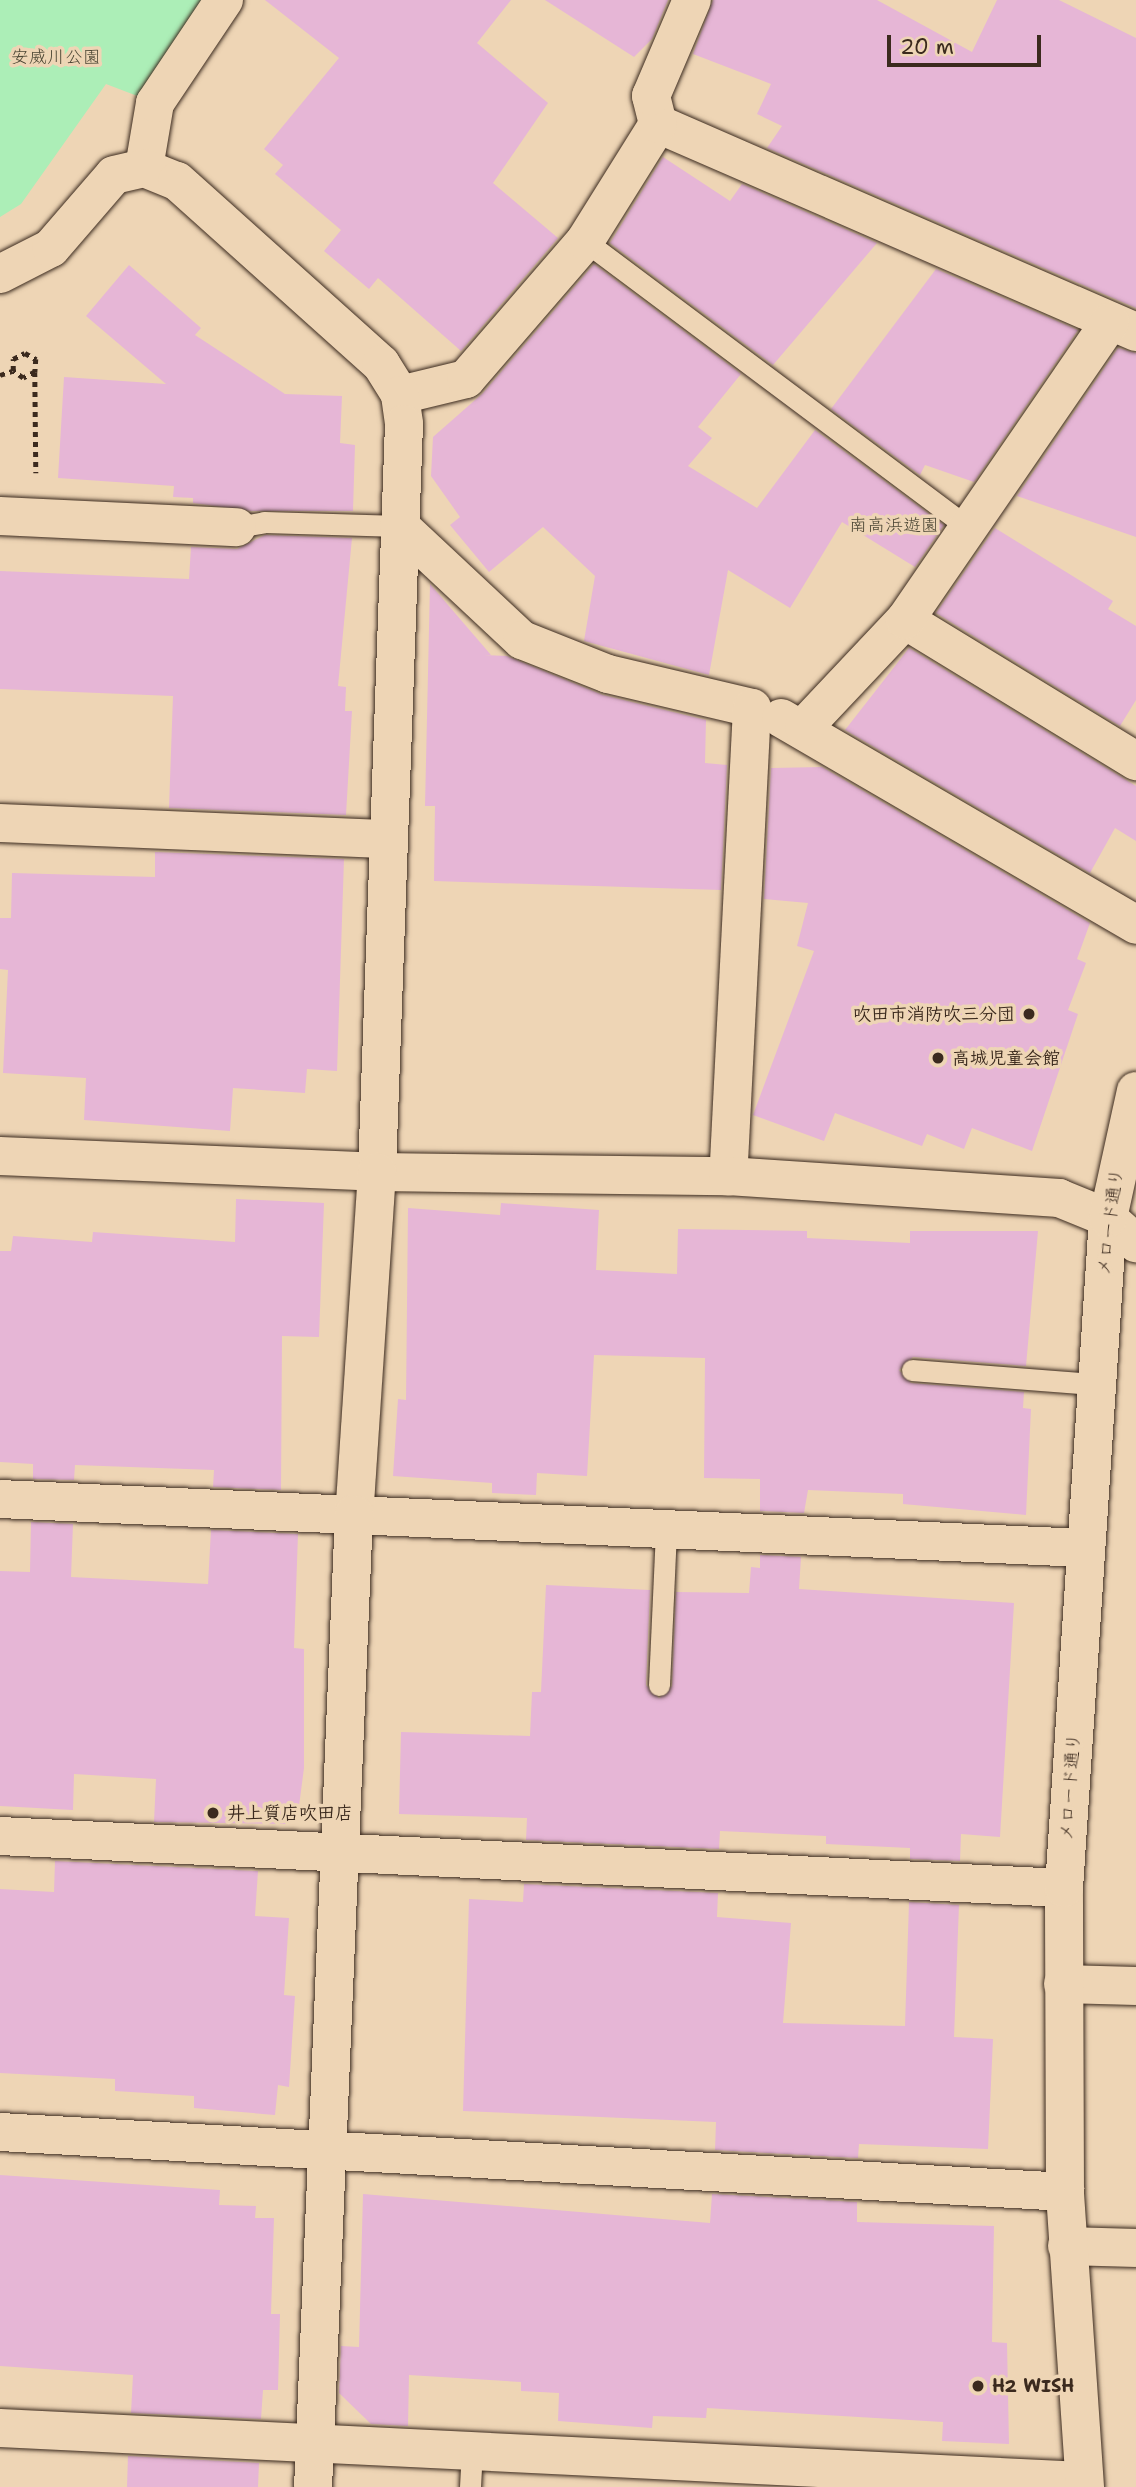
<!DOCTYPE html>
<meta charset="utf-8">
<style>
body{margin:0}
#map{position:relative;width:1136px;height:2487px;overflow:hidden;background:#eed5b5;font-family:"Shantell Sans","Klee One",sans-serif}
div>[style]{position:absolute}
.green>*{inset:0;background:#aceeb7}
.building>*{inset:0;background:#e6b6d6}
.path>*{height:4.5px;margin-top:-2.25px;transform-origin:0;background:repeating-linear-gradient(90deg,#3b2a1e 0 5px,transparent 0 10px)}
.roads{filter:drop-shadow(0 0 2px #3b2a1e) drop-shadow(0 0 2px #3b2a1e)}
.lane>*{height:21px;margin:-10.5px;padding:0 10.5px;transform-origin:10.5px;border-radius:10.5px;background:#eed5b5}
.street>*{height:38px;margin:-19px;padding:0 19px;transform-origin:19px;border-radius:19px;background:#eed5b5}
.secondary>*{height:38px;margin:-19px;padding:0 19px;transform-origin:19px;border-radius:19px;background:#eed5b5}
.dots>*{width:19px;height:19px;translate:-50% -50%;box-sizing:border-box;border:4px solid #eed5b5;border-radius:50%}
span{translate:-50% -50%;white-space:nowrap;text-align:center;line-height:1.15;-webkit-text-stroke:7px #eed5b5;paint-order:stroke}
.park-label{font-size:18px;color:#4c4735}
.poi-label{font-size:18px;color:#3b2a1e;font-weight:700}
.right{translate:-100% -50%;text-align:right}
.left{translate:0 -50%;text-align:left}
.street-label{font-size:18px;color:#3b2a1e}
.scale{position:absolute;left:887px;top:35px;width:154px;height:32px;box-sizing:border-box;border:4px solid #3b2a1e;border-top:0;padding-left:9px;font-size:21px;line-height:24px;white-space:nowrap;color:#3b2a1e;-webkit-text-stroke:5px #eed5b5;paint-order:stroke}
</style>
<div id="map">
<div class="green">
<div style="clip-path:polygon(0 0,203px 0,140px 97px,106px 84px,21px 204px,0 217px)"></div>
</div>
<div class="building">
<div style="clip-path:polygon(265px 0,511px 0,477px 43px,548px 103px,493px 183px,558px 238px,461px 351px,378px 278px,369px 289px,324px 251px,341px 230px,275px 174px,283px 165px,264px 149px,339px 58px)"></div>
<div style="clip-path:polygon(545px 0,668px 0,652px 39px,634px 57px)"></div>
<div style="clip-path:polygon(713px 0,877px 0,972px 52px,997px 0,1059px 0,1136px 38px,1136px 308px,767px 148px,782px 126px,757px 114px,771px 84px,693px 54px)"></div>
<div style="clip-path:polygon(663px 157px,730px 201px,742px 184px,877px 243px,773px 365px,610px 243px)"></div>
<div style="clip-path:polygon(594px 264px,741px 374px,698px 427px,712px 438px,688px 466px,757px 508px,815px 430px,944px 525px,915px 567px,842px 522px,790px 608px,728px 570px,709px 675px,584px 641px,595px 576px,543px 527px,489px 572px,450px 525px,460px 517px,431px 476px,433px 437px,483px 393px)"></div>
<div style="clip-path:polygon(129px 265px,201px 328px,195px 335px,285px 394px,342px 396px,340px 443px,355px 445px,353px 511px,251px 511px,193px 503px,193px 498px,173px 497px,174px 486px,58px 478px,64px 377px,166px 384px,86px 316px)"></div>
<div style="clip-path:polygon(936px 269px,1078px 330px,974px 482px,925px 465px,920px 475px,831px 409px)"></div>
<div style="clip-path:polygon(1118px 348px,1136px 353px,1136px 537px,1017px 496px)"></div>
<div style="clip-path:polygon(995px 528px,1113px 601px,1108px 609px,1136px 626px,1136px 700px,1120px 726px,936px 613px)"></div>
<div style="clip-path:polygon(265px 535px,352px 538px,338px 686px,346px 687px,345px 711px,352px 711px,346px 815px,169px 808px,173px 696px,0 689px,0 571px,189px 579px,191px 547px,237px 549px)"></div>
<div style="clip-path:polygon(430px 584px,491px 655px,484px 655px,507px 656px,603px 695px,706px 720px,705px 763px,727px 765px,721px 890px,434px 881px,435px 806px,425px 806px)"></div>
<div style="clip-path:polygon(909px 648px,1136px 786px,1136px 841px,1115px 828px,1090px 873px,845px 730px)"></div>
<div style="clip-path:polygon(822px 767px,1090px 923px,1077px 959px,1086px 963px,1068px 1010px,1078px 1014px,1032px 1151px,972px 1128px,964px 1149px,927px 1134px,922px 1146px,835px 1113px,824px 1141px,753px 1115px,814px 951px,797px 946px,808px 903px,764px 899px,771px 768px)"></div>
<div style="clip-path:polygon(155px 852px,344px 859px,337px 1071px,307px 1069px,305px 1093px,233px 1088px,230px 1131px,84px 1120px,86px 1078px,3px 1073px,8px 970px,0 969px,0 918px,11px 918px,12px 873px,155px 877px)"></div>
<div style="clip-path:polygon(236px 1199px,324px 1203px,319px 1337px,282px 1336px,281px 1490px,213px 1487px,214px 1470px,75px 1465px,74px 1480px,33px 1479px,33px 1464px,0 1462px,0 1251px,11px 1251px,13px 1236px,92px 1242px,93px 1232px,235px 1242px)"></div>
<div style="clip-path:polygon(501px 1203px,599px 1210px,596px 1270px,677px 1274px,678px 1229px,807px 1231px,807px 1238px,910px 1243px,910px 1231px,1038px 1231px,1026px 1366px,913px 1357px,899px 1370px,911px 1383px,1024px 1392px,1023px 1408px,1031px 1409px,1026px 1515px,903px 1504px,903px 1494px,808px 1490px,804px 1513px,760px 1511px,760px 1479px,704px 1478px,705px 1358px,594px 1355px,587px 1476px,537px 1473px,536px 1495px,492px 1493px,492px 1483px,393px 1476px,398px 1399px,406px 1400px,408px 1208px,500px 1215px)"></div>
<div style="clip-path:polygon(31px 1522px,73px 1524px,71px 1577px,208px 1584px,211px 1530px,298px 1534px,294px 1648px,304px 1649px,304px 1768px,299px 1806px,287px 1805px,286px 1824px,154px 1822px,156px 1779px,74px 1774px,73px 1810px,0 1806px,0 1571px,30px 1572px)"></div>
<div style="clip-path:polygon(760px 1555px,801px 1557px,799px 1589px,1014px 1603px,1000px 1837px,961px 1834px,960px 1861px,910px 1859px,910px 1848px,826px 1844px,826px 1836px,720px 1831px,719px 1849px,526px 1840px,527px 1818px,399px 1814px,401px 1732px,530px 1736px,532px 1692px,541px 1692px,546px 1585px,650px 1590px,646px 1685px,659px 1698px,672px 1686px,676px 1592px,749px 1593px,751px 1567px,760px 1568px)"></div>
<div style="clip-path:polygon(55px 1861px,258px 1871px,255px 1916px,289px 1918px,284px 1995px,295px 1996px,289px 2087px,278px 2085px,275px 2115px,194px 2108px,194px 2096px,115px 2091px,115px 2079px,0 2073px,0 1889px,54px 1892px)"></div>
<div style="clip-path:polygon(524px 1884px,718px 1893px,717px 1917px,791px 1923px,783px 2023px,905px 2026px,909px 1902px,959px 1905px,954px 2037px,993px 2039px,988px 2149px,859px 2144px,858px 2158px,715px 2150px,716px 2122px,463px 2111px,469px 1899px,523px 1902px)"></div>
<div style="clip-path:polygon(0 2175px,220px 2190px,219px 2205px,256px 2206px,255px 2218px,274px 2218px,271px 2314px,280px 2314px,278px 2390px,263px 2390px,261px 2419px,131px 2413px,133px 2375px,0 2366px)"></div>
<div style="clip-path:polygon(363px 2194px,710px 2223px,712px 2194px,857px 2202px,857px 2222px,994px 2226px,992px 2342px,1007px 2343px,1009px 2444px,942px 2441px,943px 2422px,707px 2408px,706px 2418px,653px 2416px,652px 2428px,558px 2421px,559px 2393px,521px 2391px,521px 2382px,409px 2375px,408px 2426px,371px 2424px,339px 2393px,341px 2346px,359px 2347px)"></div>
<div style="clip-path:polygon(128px 2456px,259px 2463px,258px 2487px,127px 2487px)"></div>
</div>
<div class="path">
<div style="left:25px;top:353px;width:13px;rotate:29deg"></div>
<div style="left:36px;top:359px;width:13px;rotate:94deg"></div>
<div style="left:35px;top:372px;width:13px;rotate:153deg"></div>
<div style="left:23px;top:378px;width:12px;rotate:-145deg"></div>
<div style="left:13px;top:371px;width:12px;rotate:-90deg"></div>
<div style="left:13px;top:359px;width:13px;rotate:-27deg"></div>
<div style="left:35px;top:372px;width:101px;rotate:89.4deg"></div>
<div style="left:0;top:375px;width:13px;rotate:-18deg"></div>
</div>
<div class="roads">
<div class="lane">
<div style="left:585px;top:241px;width:479px;rotate:36.8deg"></div>
<div style="left:237px;top:527px;width:27px;rotate:-10deg"></div>
<div style="left:264px;top:522px;width:136px;rotate:1.7deg"></div>
<div style="left:912px;top:1370px;width:184px;rotate:4.4deg"></div>
<div style="left:659px;top:1685px;width:157px;rotate:-87.4deg"></div>
<div style="left:470px;top:2487px;width:36px;rotate:-87deg"></div>
</div>
<div class="street">
<div style="left:658px;top:124px;width:521px;rotate:23.52deg"></div>
<div style="left:144px;top:168px;width:66px;rotate:-80.4deg"></div>
<div style="left:155px;top:103px;width:124px;rotate:-56.2deg"></div>
<div style="left:400px;top:395px;width:68px;rotate:-13.6deg"></div>
<div style="left:466px;top:379px;width:182px;rotate:-49.2deg"></div>
<div style="left:585px;top:241px;width:138px;rotate:-58deg"></div>
<div style="left:658px;top:124px;width:29px;rotate:-104deg"></div>
<div style="left:651px;top:96px;width:104px;rotate:-66.9deg"></div>
<div style="left:0;top:516px;width:237px;rotate:2.7deg"></div>
<div style="left:400px;top:526px;width:167px;rotate:43.1deg"></div>
<div style="left:522px;top:640px;width:92px;rotate:21.6deg"></div>
<div style="left:608px;top:674px;width:148px;rotate:13.3deg"></div>
<div style="left:752px;top:708px;width:469px;rotate:92.9deg"></div>
<div style="left:905px;top:620px;width:271px;rotate:31.4deg"></div>
<div style="left:781px;top:718px;width:411px;rotate:30.2deg"></div>
<div style="left:804px;top:727px;width:147px;rotate:-46.7deg"></div>
<div style="left:905px;top:620px;width:362px;rotate:-55.5deg"></div>
<div style="left:0;top:823px;width:388px;rotate:2.4deg"></div>
<div style="left:0;top:1156px;width:377px;rotate:2.4deg"></div>
<div style="left:377px;top:1172px;width:351px;rotate:0.7deg"></div>
<div style="left:728px;top:1176px;width:332px;rotate:3.8deg"></div>
<div style="left:1059px;top:1198px;width:53px;rotate:22.2deg"></div>
<div style="left:1108px;top:1218px;width:38px;rotate:42deg"></div>
<div style="left:0;top:1499px;width:1086px;rotate:2.59deg"></div>
<div style="left:0;top:1836px;width:1065px;rotate:2.8deg"></div>
<div style="left:1063px;top:1984px;width:73px;rotate:1.6deg"></div>
<div style="left:0;top:2132px;width:1067px;rotate:3.22deg"></div>
<div style="left:1067px;top:2246px;width:69px;rotate:1.7deg"></div>
<div style="left:0;top:2428px;width:1084px;rotate:2.8deg"></div>
</div>
<div class="secondary">
<div style="left:0;top:274px;width:57px;rotate:-27deg"></div>
<div style="left:51px;top:248px;width:96px;rotate:-49.2deg"></div>
<div style="left:114px;top:175px;width:31px;rotate:-13deg"></div>
<div style="left:144px;top:168px;width:35px;rotate:22deg"></div>
<div style="left:177px;top:181px;width:274px;rotate:41.9deg"></div>
<div style="left:381px;top:364px;width:36px;rotate:58deg"></div>
<div style="left:400px;top:395px;width:29px;rotate:82deg"></div>
<div style="left:404px;top:424px;width:748px;rotate:92.07deg"></div>
<div style="left:377px;top:1172px;width:343px;rotate:93.8deg"></div>
<div style="left:354px;top:1514px;width:974px;rotate:92.41deg"></div>
<div style="left:1085px;top:2487px;width:296px;rotate:-93.9deg"></div>
<div style="left:1065px;top:2192px;width:304px;rotate:-90.2deg"></div>
<div style="left:1064px;top:1888px;width:671px;rotate:-86.24deg"></div>
<div style="left:1108px;top:1218px;width:130px;rotate:-77.6deg"></div>
</div>
</div>
<div class="dots">
<div style="left:1029px;top:1014px;background:#3b2a1e"></div>
<div style="left:938px;top:1058px;background:#3b2a1e"></div>
<div style="left:213px;top:1813px;background:#3b2a1e"></div>
<div style="left:978px;top:2386px;background:#3b2a1e"></div>
</div>
<div class="park-label">
<span style="left:56px;top:57px">安威川公園</span>
<span style="left:894px;top:525px">南高浜遊園</span>
</div>
<div class="poi-label">
<span class="right" style="left:1015px;top:1014px">吹田市消防吹三分団</span>
<span class="left" style="left:952px;top:1058px">高城児童会館</span>
<span class="left" style="left:227px;top:1813px">井上質店吹田店</span>
<span class="left" style="left:992px;top:2386px">H2 WISH</span>
</div>
<div class="street-label">
<span style="left:1110px;top:1222px;rotate:-83deg">メロード通り</span>
<span style="left:1070px;top:1787px;rotate:-86deg">メロード通り</span>
</div>
<div class="scale">20 m</div>
</div>
